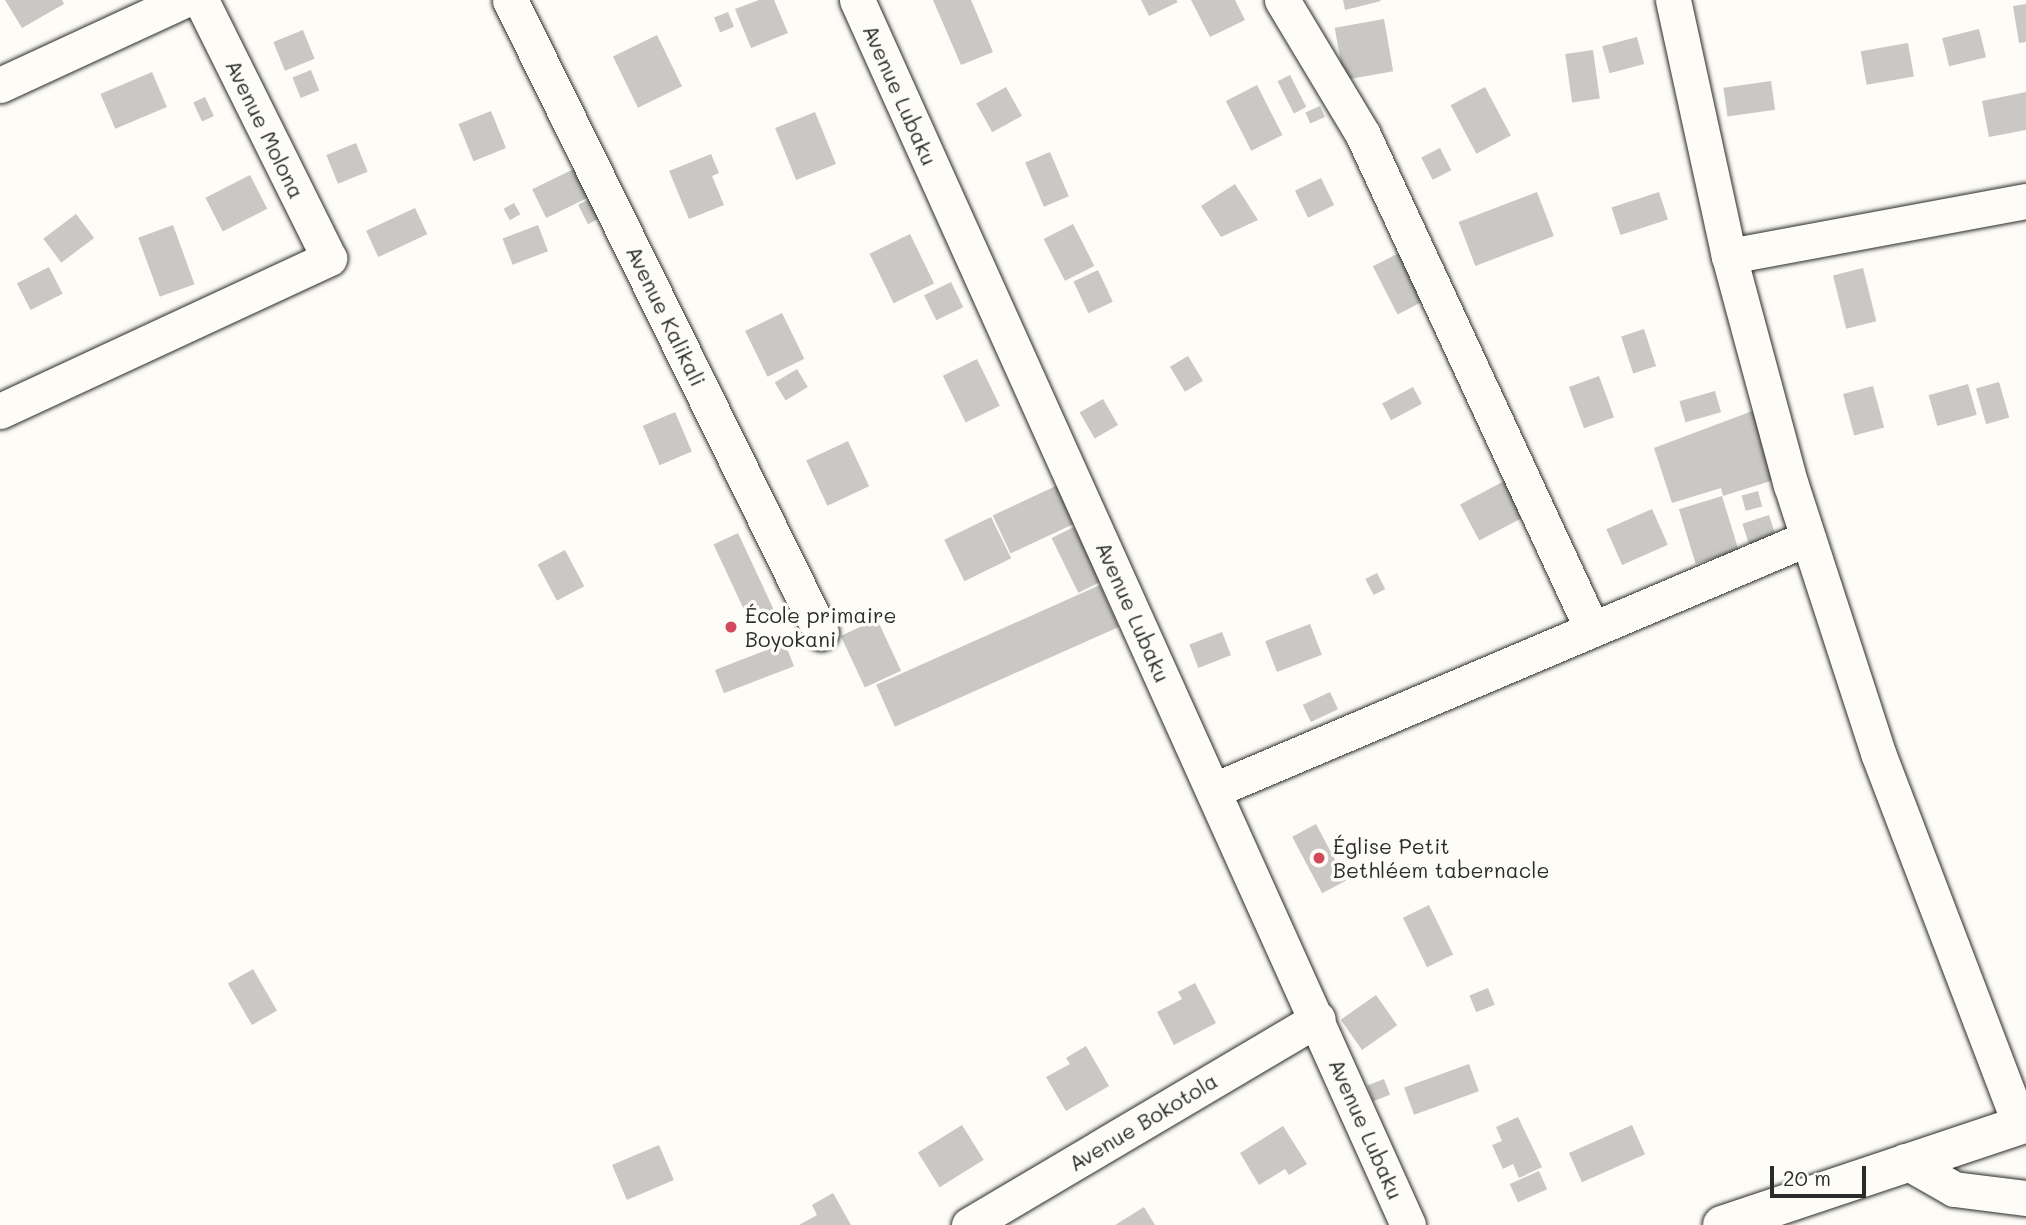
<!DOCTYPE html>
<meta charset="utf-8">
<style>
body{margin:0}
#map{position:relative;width:2026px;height:1225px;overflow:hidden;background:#fdfcf7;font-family:Mali,sans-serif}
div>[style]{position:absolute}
.building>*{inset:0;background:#c9c8c4;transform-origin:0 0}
.roads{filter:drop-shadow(0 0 2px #2b2b2b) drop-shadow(0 0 2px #2b2b2b)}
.minor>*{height:35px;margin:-17.5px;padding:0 17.5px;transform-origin:17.5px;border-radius:17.5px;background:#fdfcf7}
.major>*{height:38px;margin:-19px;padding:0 19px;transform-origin:19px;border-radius:19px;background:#fdfcf7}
.dots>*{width:19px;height:19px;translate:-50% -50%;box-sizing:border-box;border:4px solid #fdfcf7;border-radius:50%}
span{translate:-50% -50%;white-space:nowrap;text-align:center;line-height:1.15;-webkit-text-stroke:7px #fdfcf7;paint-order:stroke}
.street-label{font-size:21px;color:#2b2b2b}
.poi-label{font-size:21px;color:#2b2b2b}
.left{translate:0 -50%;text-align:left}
.scale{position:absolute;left:1770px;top:1166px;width:96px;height:32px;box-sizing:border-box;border:4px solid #2b2b2b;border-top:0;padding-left:9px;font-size:21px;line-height:24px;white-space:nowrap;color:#2b2b2b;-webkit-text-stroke:5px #fdfcf7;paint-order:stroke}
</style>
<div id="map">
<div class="building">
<div style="clip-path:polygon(5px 0,62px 0,64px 4px,22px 28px)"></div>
<div style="clip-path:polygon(759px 0,774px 0,788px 33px,751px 48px,735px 9px)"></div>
<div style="clip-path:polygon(933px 0,971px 0,993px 52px,961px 65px)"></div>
<div style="clip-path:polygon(1141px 0,1176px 0,1178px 2px,1149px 16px)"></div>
<div style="clip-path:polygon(1191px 0,1235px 0,1245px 20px,1210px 37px)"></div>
<div style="clip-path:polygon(1343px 0,1380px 0,1381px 1px,1345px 10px)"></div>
<div style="clip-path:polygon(2026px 4px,2026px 42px,2019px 43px,2013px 6px)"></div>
<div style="left:728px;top:12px;width:16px;height:15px;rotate:68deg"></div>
<div style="left:1384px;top:19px;width:53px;height:50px;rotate:80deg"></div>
<div style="left:1979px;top:29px;width:29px;height:38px;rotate:76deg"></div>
<div style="left:303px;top:30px;width:31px;height:32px;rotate:68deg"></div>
<div style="left:657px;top:35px;width:57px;height:49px;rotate:64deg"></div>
<div style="left:1637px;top:37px;width:28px;height:36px;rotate:75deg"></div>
<div style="left:1908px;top:43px;width:34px;height:48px;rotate:80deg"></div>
<div style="left:1593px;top:50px;width:49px;height:28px;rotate:82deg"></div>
<div style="left:311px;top:70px;width:22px;height:20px;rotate:68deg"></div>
<div style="left:152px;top:72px;width:38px;height:56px;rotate:67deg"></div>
<div style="left:1290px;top:75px;width:36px;height:14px;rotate:63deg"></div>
<div style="left:1771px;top:81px;width:29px;height:48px;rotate:82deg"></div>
<div style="left:1257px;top:85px;width:56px;height:35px;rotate:63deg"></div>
<div style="left:1006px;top:87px;width:33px;height:34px;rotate:61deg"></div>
<div style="left:1485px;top:87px;width:55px;height:39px;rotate:62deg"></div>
<div style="clip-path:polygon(2026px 92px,2026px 130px,1989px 137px,1982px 101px)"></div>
<div style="left:205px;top:97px;width:21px;height:13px;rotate:65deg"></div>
<div style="left:1320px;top:106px;width:12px;height:16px;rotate:66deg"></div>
<div style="left:491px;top:111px;width:40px;height:35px;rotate:68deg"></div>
<div style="left:815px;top:112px;width:56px;height:43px;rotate:68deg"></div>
<div style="left:356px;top:143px;width:31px;height:32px;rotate:68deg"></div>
<div style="left:1440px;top:148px;width:25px;height:21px;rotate:63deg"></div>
<div style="left:1050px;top:152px;width:48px;height:27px;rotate:67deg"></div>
<div style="clip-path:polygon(711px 154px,719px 173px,712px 176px,724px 205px,689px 219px,669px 171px)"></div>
<div style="left:578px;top:167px;width:32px;height:51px;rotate:64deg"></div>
<div style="left:250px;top:175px;width:38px;height:50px;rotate:63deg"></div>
<div style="left:1321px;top:178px;width:30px;height:29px;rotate:64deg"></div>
<div style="clip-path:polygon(1235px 184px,1258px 220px,1221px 237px,1201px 206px)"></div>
<div style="left:1537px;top:192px;width:47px;height:84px;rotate:69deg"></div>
<div style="left:1659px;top:192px;width:29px;height:50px;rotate:72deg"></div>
<div style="left:595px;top:196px;width:22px;height:19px;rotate:63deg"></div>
<div style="left:514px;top:203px;width:13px;height:12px;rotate:61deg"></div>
<div style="left:415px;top:208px;width:29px;height:54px;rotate:65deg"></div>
<div style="left:76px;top:214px;width:30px;height:41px;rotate:53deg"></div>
<div style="left:1073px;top:224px;width:47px;height:33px;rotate:63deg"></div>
<div style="left:173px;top:225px;width:63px;height:37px;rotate:70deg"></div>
<div style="left:538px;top:225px;width:28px;height:38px;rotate:69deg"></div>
<div style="left:910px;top:234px;width:55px;height:45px;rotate:64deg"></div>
<div style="left:1405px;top:250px;width:54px;height:36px;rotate:63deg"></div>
<div style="left:49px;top:267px;width:30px;height:36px;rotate:63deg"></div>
<div style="left:1863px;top:268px;width:55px;height:31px;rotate:76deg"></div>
<div style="left:1098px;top:270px;width:35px;height:27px;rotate:65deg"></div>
<div style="left:951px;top:282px;width:28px;height:30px;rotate:64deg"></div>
<div style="left:782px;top:313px;width:51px;height:41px;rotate:64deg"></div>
<div style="left:1644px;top:329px;width:39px;height:24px;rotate:72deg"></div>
<div style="left:1188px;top:356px;width:29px;height:21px;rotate:59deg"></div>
<div style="left:977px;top:359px;width:52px;height:38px;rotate:64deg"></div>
<div style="left:797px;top:369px;width:21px;height:26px;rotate:59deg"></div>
<div style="left:1599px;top:376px;width:44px;height:32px;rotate:70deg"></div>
<div style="left:1999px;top:382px;width:37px;height:24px;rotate:74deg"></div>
<div style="left:1968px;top:384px;width:32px;height:41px;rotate:74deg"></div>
<div style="left:1873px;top:386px;width:43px;height:31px;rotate:75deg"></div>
<div style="left:1413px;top:387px;width:19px;height:35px;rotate:62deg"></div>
<div style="left:1715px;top:391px;width:22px;height:37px;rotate:74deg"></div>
<div style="left:1103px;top:399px;width:30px;height:27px;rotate:60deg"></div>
<div style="clip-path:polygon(1755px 410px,1777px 479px,1723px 496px,1721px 488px,1672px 503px,1654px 448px)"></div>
<div style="left:675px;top:412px;width:43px;height:35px;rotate:67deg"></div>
<div style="left:848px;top:441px;width:50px;height:46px;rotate:65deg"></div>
<div style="left:1506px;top:480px;width:41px;height:52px;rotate:62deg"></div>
<div style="left:1058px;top:485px;width:42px;height:72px;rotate:65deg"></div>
<div style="left:1758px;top:491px;width:16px;height:17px;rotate:75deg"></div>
<div style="left:1722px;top:496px;width:57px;height:45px;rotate:73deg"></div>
<div style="left:1652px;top:509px;width:39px;height:50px;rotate:66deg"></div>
<div style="left:1769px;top:515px;width:28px;height:28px;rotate:72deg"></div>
<div style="left:991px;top:517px;width:46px;height:52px;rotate:64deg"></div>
<div style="left:1074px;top:527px;width:61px;height:25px;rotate:64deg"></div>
<div style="left:738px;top:533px;width:84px;height:27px;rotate:65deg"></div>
<div style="left:565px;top:550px;width:41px;height:31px;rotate:62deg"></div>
<div style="left:1377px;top:573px;width:18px;height:13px;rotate:63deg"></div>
<div style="left:1100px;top:585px;width:46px;height:245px;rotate:66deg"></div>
<div style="left:877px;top:619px;width:57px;height:40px;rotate:65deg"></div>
<div style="left:1310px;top:624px;width:33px;height:48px;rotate:69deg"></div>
<div style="left:1222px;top:632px;width:25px;height:35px;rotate:69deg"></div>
<div style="left:785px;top:643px;width:25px;height:75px;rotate:69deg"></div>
<div style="left:1330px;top:692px;width:19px;height:30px;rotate:65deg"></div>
<div style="left:1316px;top:824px;width:64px;height:27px;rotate:62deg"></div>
<div style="left:1429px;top:905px;width:55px;height:29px;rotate:64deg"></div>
<div style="left:253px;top:969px;width:48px;height:29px;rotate:60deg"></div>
<div style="clip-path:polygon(1195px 983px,1216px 1023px,1174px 1045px,1157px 1012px,1182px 999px,1178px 992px)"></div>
<div style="left:1488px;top:988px;width:18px;height:20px;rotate:68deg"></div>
<div style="left:1376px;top:995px;width:37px;height:43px;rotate:55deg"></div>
<div style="clip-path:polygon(1086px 1046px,1109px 1086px,1066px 1111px,1046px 1077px,1070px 1064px,1066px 1058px)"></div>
<div style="left:1469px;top:1064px;width:29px;height:69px;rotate:70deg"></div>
<div style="left:1384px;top:1079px;width:17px;height:18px;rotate:69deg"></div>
<div style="clip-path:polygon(1518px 1117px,1542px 1167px,1519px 1178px,1513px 1164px,1503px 1169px,1492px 1145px,1502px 1141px,1496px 1127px)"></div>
<div style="left:962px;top:1125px;width:41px;height:52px;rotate:58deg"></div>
<div style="left:1632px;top:1125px;width:32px;height:69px;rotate:66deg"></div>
<div style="clip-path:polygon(1283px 1126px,1307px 1164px,1289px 1175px,1285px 1169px,1259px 1185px,1240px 1153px)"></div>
<div style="left:659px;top:1145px;width:38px;height:51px;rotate:67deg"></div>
<div style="left:1539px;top:1171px;width:20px;height:32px;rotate:66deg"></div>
<div style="clip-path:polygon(833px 1193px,851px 1225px,799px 1225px,817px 1215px,812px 1205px)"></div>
<div style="clip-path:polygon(1144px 1207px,1155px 1225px,1115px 1225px)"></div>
</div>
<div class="roads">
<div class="minor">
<div style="left:510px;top:0;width:705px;rotate:63.83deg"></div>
<div style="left:857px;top:0;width:1343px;rotate:65.78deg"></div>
<div style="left:1282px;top:0;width:157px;rotate:59deg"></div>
<div style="left:1363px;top:135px;width:544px;rotate:65.13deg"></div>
<div style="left:1673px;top:0;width:262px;rotate:77.7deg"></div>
<div style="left:1729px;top:256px;width:237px;rotate:74.9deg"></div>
<div style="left:1791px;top:485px;width:282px;rotate:72deg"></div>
<div style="left:1878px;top:753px;width:398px;rotate:69.1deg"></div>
<div style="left:0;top:85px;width:203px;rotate:-24.8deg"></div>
<div style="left:1729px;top:256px;width:302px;rotate:-10.5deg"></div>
<div style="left:0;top:411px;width:363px;rotate:-24.9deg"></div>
<div style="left:329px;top:258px;width:288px;rotate:-116.4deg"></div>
<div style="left:1214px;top:790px;width:645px;rotate:-22.99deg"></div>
<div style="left:1905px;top:1161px;width:56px;rotate:29.7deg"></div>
<div style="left:1954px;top:1189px;width:73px;rotate:7.1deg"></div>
<div style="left:969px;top:1225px;width:405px;rotate:-30.6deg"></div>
</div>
<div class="major">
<div style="left:1722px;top:1225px;width:321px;rotate:-18.5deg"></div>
</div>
</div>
<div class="dots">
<div style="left:731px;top:627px;background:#d1495b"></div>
<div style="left:1319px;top:858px;background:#d1495b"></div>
</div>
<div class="street-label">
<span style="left:900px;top:95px;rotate:66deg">Avenue Lubaku</span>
<span style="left:265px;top:129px;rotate:64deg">Avenue Molona</span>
<span style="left:666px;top:316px;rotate:64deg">Avenue Kalikali</span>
<span style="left:1133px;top:612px;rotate:66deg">Avenue Lubaku</span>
<span style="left:1143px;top:1122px;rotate:-31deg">Avenue Bokotola</span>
<span style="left:1366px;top:1129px;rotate:66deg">Avenue Lubaku</span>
</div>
<div class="poi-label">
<span class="left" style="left:745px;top:627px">École primaire<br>Boyokani</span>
<span class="left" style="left:1333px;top:858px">Église Petit<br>Bethléem tabernacle</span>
</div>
<div class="scale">20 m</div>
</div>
